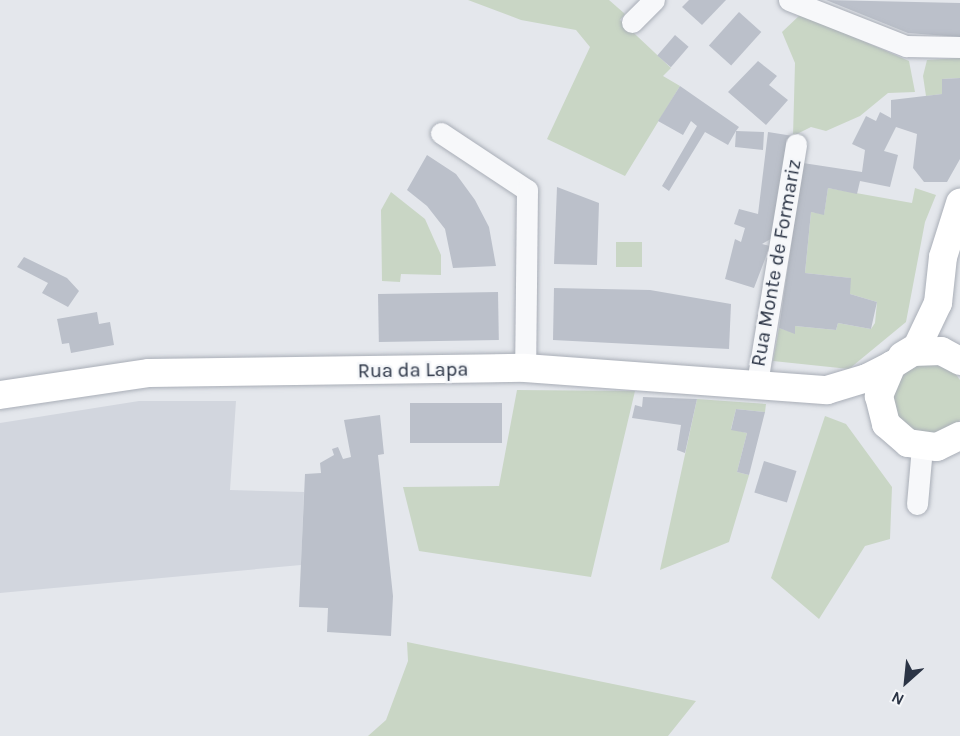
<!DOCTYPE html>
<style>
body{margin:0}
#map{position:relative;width:960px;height:736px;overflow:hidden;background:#e4e7ec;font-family:Karla,sans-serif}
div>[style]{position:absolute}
.built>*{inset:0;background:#d2d6de}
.green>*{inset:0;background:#c9d6c5;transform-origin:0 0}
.building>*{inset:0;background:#bbc0ca;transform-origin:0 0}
.roads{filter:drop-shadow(0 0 2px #a9aeb7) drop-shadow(0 0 2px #a9aeb7)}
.street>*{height:21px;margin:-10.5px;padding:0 10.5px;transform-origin:10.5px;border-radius:10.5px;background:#f7f8fa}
.secondary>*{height:28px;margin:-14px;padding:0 14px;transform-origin:14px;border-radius:14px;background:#fff}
span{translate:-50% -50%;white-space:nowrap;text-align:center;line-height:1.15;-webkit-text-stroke:4.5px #f4f6f9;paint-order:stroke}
.street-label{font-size:20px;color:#2b3445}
.north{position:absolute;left:876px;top:652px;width:60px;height:60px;-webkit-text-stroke:4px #f4f6f9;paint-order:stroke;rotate:207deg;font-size:16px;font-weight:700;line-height:24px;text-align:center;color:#2b3445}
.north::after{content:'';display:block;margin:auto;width:21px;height:27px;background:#2b3445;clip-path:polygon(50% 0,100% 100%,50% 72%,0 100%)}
</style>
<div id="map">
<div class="built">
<div style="clip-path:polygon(139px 401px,236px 401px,230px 490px,304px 492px,301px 565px,0 593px,0 423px)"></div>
</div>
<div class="green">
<div style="clip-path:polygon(468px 0,609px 0,625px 14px,620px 20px,671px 68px,663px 76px,680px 86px,625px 176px,547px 139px,590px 47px,576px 30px,521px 20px)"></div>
<div style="clip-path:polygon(801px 14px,909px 61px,915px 92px,888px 93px,860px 116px,826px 131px,811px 127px,793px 136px,795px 63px,782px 32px)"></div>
<div style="clip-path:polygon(960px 58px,960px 78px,942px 79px,942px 94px,926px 96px,923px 76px,927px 60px)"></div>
<div style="clip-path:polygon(828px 188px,912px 203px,915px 188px,936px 195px,925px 222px,906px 322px,849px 369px,773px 361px,779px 328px,795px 333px,795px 326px,836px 330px,838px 323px,871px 329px,875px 323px,877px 302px,850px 294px,850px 278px,805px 273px,811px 212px,824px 214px)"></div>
<div style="clip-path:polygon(391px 192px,425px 219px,441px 255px,441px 275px,401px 274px,400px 282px,382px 281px,381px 210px)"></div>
<div style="left:616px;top:242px;width:26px;height:25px"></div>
<div style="clip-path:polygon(932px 363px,955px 373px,960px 380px,960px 420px,954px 428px,921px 436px,894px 413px,893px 388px,899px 377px,920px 364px)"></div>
<div style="clip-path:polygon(517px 390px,635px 391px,591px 577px,419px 551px,403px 487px,499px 486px)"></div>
<div style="clip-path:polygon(697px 399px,766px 404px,765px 412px,736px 409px,731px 429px,747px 433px,737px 472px,749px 475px,729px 542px,660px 570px)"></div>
<div style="clip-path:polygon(825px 416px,846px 424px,892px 487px,890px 539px,865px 546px,819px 619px,771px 578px)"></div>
<div style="clip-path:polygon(407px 642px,696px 701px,668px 736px,368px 736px,386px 720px,408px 661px)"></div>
</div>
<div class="building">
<div style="clip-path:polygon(689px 0,726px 0,702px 25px,682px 7px)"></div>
<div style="clip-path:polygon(826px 0,960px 3px,960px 37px,908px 33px)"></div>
<div style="left:739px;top:12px;width:30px;height:45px;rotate:42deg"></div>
<div style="left:675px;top:35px;width:18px;height:27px;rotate:41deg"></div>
<div style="clip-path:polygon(758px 61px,777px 76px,769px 85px,788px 100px,766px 125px,728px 92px)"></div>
<div style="clip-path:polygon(960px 78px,960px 159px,947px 182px,924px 182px,913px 168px,917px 134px,896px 127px,884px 151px,898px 155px,890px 187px,860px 181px,857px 194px,828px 188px,824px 215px,811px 212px,805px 273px,851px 278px,850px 294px,877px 302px,871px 329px,838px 323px,836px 330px,795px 326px,795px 334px,779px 328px,803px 163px,862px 172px,865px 150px,852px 144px,866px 116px,876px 121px,880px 112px,891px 118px,891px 100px,942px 94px,942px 79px)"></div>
<div style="clip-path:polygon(680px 86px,739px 127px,736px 131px,764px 132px,763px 150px,735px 147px,736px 131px,728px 145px,705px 132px,669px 191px,662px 186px,697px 126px,691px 121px,683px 135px,658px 121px)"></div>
<div style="clip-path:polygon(768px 132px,793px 136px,774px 237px,762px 244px,770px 246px,754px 288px,725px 279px,735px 239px,741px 242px,745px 228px,734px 224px,739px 209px,758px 214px)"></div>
<div style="clip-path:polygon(427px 155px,456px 174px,475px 200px,489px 227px,496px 266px,453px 268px,445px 229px,427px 206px,407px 190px)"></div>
<div style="clip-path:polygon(557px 187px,599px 203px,597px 265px,554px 264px)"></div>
<div style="clip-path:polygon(24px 257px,67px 278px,79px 291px,68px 307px,42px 293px,48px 283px,17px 267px)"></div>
<div style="clip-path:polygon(554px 288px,650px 290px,731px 304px,729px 349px,553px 340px)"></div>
<div style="left:498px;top:292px;width:48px;height:120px;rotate:89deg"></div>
<div style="clip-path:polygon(97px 312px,99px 324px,110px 322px,114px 345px,71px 353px,69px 343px,62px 344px,57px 319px)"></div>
<div style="clip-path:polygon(643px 397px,697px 399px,685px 453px,677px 450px,681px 425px,632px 418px,635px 405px,642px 407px)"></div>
<div style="left:502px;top:403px;width:40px;height:92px;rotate:90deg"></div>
<div style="clip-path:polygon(736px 409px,765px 412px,749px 475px,737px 472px,747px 433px,731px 430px)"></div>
<div style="clip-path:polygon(380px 415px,384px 454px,378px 455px,393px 596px,391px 636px,327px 632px,328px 608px,299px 607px,305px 474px,321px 473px,320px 463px,334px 455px,332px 449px,338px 447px,343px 459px,351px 457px,344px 420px)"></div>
<div style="left:764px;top:461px;width:34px;height:33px;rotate:17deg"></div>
</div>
<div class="roads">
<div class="street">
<div style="left:789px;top:0;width:126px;rotate:21.5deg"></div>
<div style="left:906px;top:46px;width:54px;rotate:1.1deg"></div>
<div style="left:632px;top:22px;width:31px;rotate:-45deg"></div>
<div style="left:441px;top:133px;width:103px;rotate:33.5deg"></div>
<div style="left:527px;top:190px;width:178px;rotate:90.6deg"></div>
<div style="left:757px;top:383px;width:242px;rotate:-80.7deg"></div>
<div style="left:917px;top:504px;width:57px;rotate:-85deg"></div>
</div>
<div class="secondary">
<div style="left:902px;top:356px;width:17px;rotate:-31deg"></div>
<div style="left:917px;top:347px;width:49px;rotate:-64.5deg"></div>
<div style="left:938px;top:303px;width:46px;rotate:-83.8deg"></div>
<div style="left:943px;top:257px;width:57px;rotate:-72.5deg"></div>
<div style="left:960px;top:361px;width:21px;rotate:-152deg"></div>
<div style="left:941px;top:351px;width:28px;rotate:178deg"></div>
<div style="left:913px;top:352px;width:25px;rotate:148deg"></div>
<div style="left:892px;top:365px;width:34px;rotate:113deg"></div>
<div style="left:879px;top:396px;width:29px;rotate:76deg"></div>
<div style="left:886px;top:424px;width:29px;rotate:41deg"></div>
<div style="left:908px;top:443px;width:29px;rotate:8deg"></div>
<div style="left:937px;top:447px;width:25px;rotate:-26deg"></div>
<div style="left:0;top:395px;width:151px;rotate:-8.4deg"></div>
<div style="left:149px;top:373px;width:376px;rotate:-0.8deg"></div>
<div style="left:525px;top:368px;width:303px;rotate:4.2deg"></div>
<div style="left:827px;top:390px;width:42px;rotate:-16.7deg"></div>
<div style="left:867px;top:378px;width:28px;rotate:-27deg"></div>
</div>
</div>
<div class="street-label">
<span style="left:776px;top:263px;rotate:-80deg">Rua Monte de Formariz</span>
<span style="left:413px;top:370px;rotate:-1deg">Rua da Lapa</span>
</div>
<div class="north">N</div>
</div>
